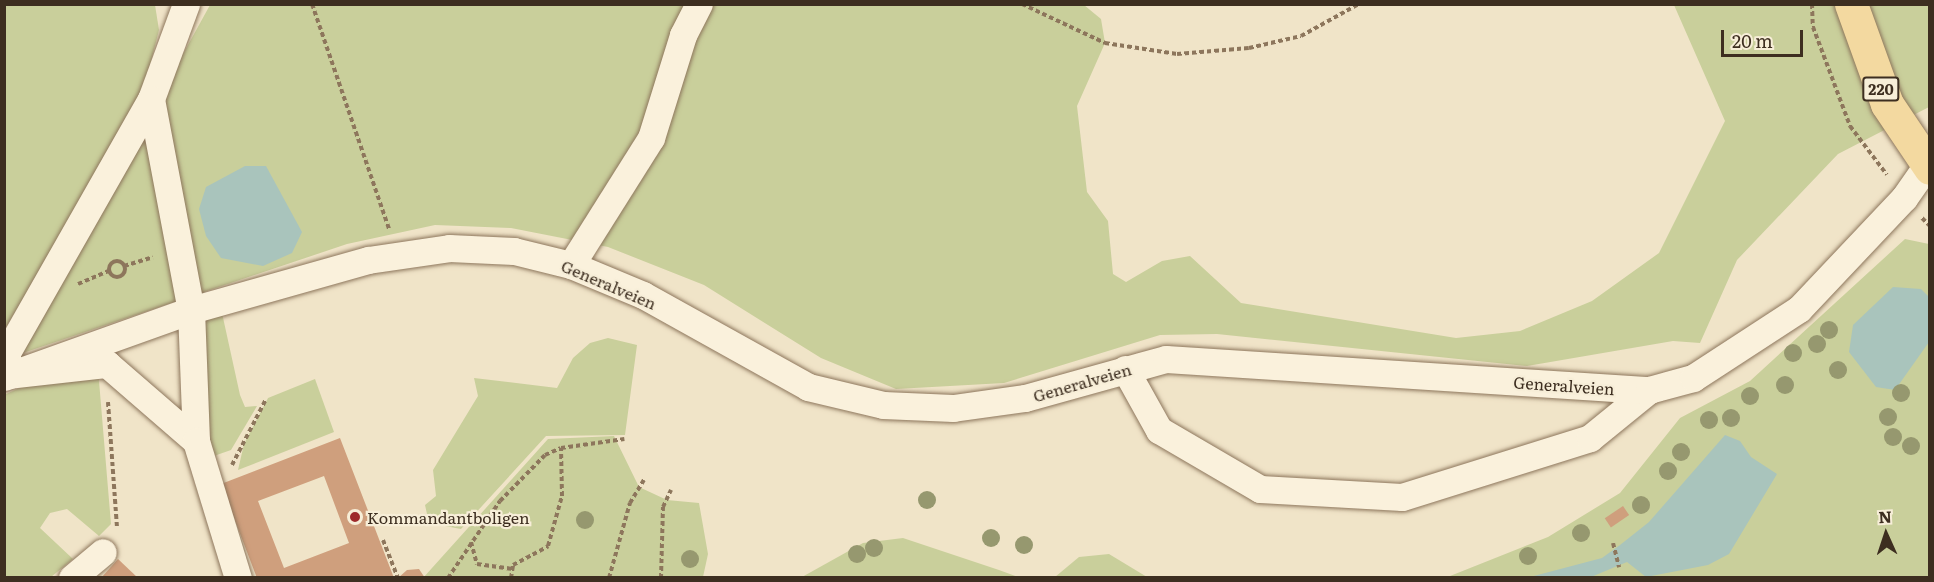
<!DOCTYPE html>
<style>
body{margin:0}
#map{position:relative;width:1934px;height:582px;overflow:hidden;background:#f0e4c8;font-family:Literata,serif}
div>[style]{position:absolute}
.green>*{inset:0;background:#c9cf9b}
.water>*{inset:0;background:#a9c4bc}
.building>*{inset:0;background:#cf9f7d;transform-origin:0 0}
.path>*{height:4px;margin-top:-2px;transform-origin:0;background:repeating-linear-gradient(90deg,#8d765c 0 4.5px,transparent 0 7.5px)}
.path>.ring{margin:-2px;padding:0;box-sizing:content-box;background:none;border:4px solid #8d765c;border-radius:50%}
.roads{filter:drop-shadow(0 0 2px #8d765c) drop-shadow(0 0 2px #8d765c)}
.minor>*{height:27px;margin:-13.5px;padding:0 13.5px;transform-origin:13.5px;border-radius:13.5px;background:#faf1dc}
.major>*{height:33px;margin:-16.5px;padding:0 16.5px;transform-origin:16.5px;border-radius:16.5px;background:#f3d9a0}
.trees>*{width:18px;height:18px;margin:-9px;border-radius:50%;background:#96986f}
.dots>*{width:16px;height:16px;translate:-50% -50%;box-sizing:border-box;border:3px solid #f7eed8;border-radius:50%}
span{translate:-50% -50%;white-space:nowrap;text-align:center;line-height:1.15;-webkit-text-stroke:4.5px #f7eed8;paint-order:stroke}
.shield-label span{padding:2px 4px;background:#f7eed8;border:2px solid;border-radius:4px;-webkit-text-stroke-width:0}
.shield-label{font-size:15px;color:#3d2e20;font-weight:700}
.street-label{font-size:16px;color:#3d2e20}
.poi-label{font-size:16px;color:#3d2e20}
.left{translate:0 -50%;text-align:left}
.frame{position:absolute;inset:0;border:6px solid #3d2e20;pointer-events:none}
.north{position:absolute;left:1856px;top:504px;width:60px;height:60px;-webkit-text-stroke:4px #f7eed8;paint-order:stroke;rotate:357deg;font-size:16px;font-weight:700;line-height:24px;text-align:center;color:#3d2e20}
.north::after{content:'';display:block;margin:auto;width:21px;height:27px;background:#3d2e20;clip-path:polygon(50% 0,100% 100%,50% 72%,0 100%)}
.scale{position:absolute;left:1721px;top:30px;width:82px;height:27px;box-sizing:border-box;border:3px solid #3d2e20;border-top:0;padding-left:8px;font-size:18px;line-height:21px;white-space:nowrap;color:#3d2e20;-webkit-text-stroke:4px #f7eed8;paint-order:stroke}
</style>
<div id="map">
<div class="green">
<div style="clip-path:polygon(5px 5px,155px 5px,159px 30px,142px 97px,5px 329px)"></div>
<div style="clip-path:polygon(210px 5px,1084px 5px,1101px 19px,1105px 43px,1077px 106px,1087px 192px,1108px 221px,1113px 274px,1126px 282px,1162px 261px,1190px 256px,1241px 303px,1456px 338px,1520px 331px,1592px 301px,1659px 253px,1725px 121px,1674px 5px,1929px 5px,1929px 107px,1838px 154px,1737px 260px,1700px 343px,1673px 341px,1527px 366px,1217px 334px,1160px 335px,1004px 383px,896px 389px,821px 358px,704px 285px,608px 247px,511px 228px,435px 225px,347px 244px,17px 355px)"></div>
<div style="clip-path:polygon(1905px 239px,1929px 244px,1929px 577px,1445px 578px,1548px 537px,1620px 493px,1680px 418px,1750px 381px)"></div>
<div style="clip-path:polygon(222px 313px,240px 395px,245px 407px,257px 406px,231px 450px,211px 457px,201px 320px)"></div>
<div style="clip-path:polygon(608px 338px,637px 345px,625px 435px,546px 436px,461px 529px,429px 523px,425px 505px,436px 496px,433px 470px,478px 396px,474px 378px,557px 388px,573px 358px,590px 343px)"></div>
<div style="clip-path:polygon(98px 369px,111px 524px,99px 536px,67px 509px,50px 513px,40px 528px,73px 559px,51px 577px,5px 577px,4px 395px,52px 373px)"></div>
<div style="clip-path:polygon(315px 379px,334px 432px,238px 470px,244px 444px,268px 398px)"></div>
<div style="clip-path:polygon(614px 436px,639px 487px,667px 500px,699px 503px,708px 554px,703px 577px,423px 578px,548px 439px)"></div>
<div style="clip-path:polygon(903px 538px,999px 570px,1018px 577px,802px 577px,863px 543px)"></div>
<div style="clip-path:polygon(1109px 554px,1147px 577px,1055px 577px,1079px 557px)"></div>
</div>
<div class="water">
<div style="clip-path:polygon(245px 166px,266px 166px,302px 232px,292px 253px,263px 266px,221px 258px,206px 236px,199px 209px,206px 187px)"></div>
<div style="clip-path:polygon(1893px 287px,1921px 289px,1930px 298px,1929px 342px,1895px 390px,1876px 387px,1849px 352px,1853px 325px)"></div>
<div style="clip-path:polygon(1725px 435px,1740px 441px,1751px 457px,1777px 474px,1729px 554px,1708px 565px,1646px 577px,1627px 562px,1591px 577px,1530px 577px,1602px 558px,1620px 545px,1649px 522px)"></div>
</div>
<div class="building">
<div style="clip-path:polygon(evenodd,340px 438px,394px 578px,257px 578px,221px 484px,340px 438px,324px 476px,349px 543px,284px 568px,258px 501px,324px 476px)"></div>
<div style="left:1623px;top:506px;width:11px;height:22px;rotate:56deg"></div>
<div style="clip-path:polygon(118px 559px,138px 578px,101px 578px)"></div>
<div style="clip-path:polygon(419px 569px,425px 578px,398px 578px,407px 570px)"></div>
</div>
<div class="path">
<div style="left:312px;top:4px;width:238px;rotate:71.1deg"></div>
<div style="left:1022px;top:4px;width:92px;rotate:25.2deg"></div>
<div style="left:1105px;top:43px;width:73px;rotate:8.7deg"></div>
<div style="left:1177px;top:54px;width:72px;rotate:-4.8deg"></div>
<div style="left:1249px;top:48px;width:53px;rotate:-13deg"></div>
<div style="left:1301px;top:36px;width:66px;rotate:-28.9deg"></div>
<div style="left:1812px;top:4px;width:23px;rotate:88deg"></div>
<div style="left:1813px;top:27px;width:106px;rotate:69.5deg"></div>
<div style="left:1850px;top:126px;width:61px;rotate:52.9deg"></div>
<div style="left:1922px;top:218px;width:11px;rotate:45deg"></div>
<div class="ring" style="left:109px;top:261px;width:12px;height:12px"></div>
<div style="left:124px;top:266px;width:30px;rotate:-17deg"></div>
<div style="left:78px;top:284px;width:34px;rotate:-23deg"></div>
<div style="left:108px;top:402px;width:127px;rotate:85.9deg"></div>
<div style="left:232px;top:465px;width:74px;rotate:-62.7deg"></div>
<div style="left:383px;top:540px;width:41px;rotate:68.5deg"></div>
<div style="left:471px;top:542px;width:23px;rotate:75deg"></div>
<div style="left:477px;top:564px;width:35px;rotate:8deg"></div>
<div style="left:1613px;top:543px;width:25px;rotate:76deg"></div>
<div style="left:448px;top:578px;width:93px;rotate:-56deg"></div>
<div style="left:500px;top:501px;width:64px;rotate:-45.6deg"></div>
<div style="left:545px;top:455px;width:17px;rotate:-24deg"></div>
<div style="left:511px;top:578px;width:13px;rotate:-81deg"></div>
<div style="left:513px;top:565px;width:40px;rotate:-28deg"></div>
<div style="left:548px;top:546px;width:52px;rotate:-74.4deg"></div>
<div style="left:562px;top:496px;width:48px;rotate:-91.2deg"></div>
<div style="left:561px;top:448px;width:64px;rotate:-8.1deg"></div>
<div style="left:609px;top:578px;width:78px;rotate:-74.4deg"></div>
<div style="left:630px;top:503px;width:27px;rotate:-59deg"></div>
<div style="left:661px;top:578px;width:71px;rotate:-88.4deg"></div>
<div style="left:663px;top:507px;width:19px;rotate:-65deg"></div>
</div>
<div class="roads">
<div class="minor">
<div style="left:186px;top:4px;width:101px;rotate:110.2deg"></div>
<div style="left:151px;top:99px;width:292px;rotate:119.6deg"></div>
<div style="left:7px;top:353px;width:22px;rotate:90deg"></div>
<div style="left:7px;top:375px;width:101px;rotate:-6.3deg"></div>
<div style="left:107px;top:364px;width:118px;rotate:40.9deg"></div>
<div style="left:151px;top:99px;width:215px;rotate:79.3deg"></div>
<div style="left:191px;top:310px;width:131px;rotate:87.8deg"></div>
<div style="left:196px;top:441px;width:143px;rotate:73deg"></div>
<div style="left:571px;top:265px;width:150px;rotate:-57.8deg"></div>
<div style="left:651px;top:138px;width:108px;rotate:-72.7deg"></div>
<div style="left:683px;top:35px;width:35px;rotate:-63deg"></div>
<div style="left:1125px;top:369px;width:70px;rotate:60.9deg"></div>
<div style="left:1159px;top:430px;width:117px;rotate:30.3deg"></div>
<div style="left:1260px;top:489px;width:142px;rotate:3.2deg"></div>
<div style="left:1402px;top:497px;width:197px;rotate:-17.4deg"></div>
<div style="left:1590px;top:438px;width:76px;rotate:-39.1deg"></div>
<div style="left:4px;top:377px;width:199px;rotate:-19.7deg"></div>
<div style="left:191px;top:310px;width:184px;rotate:-15.8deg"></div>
<div style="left:368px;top:260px;width:82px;rotate:-8.4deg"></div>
<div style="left:449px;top:248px;width:65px;rotate:2.6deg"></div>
<div style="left:514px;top:251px;width:59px;rotate:13.8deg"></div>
<div style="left:571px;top:265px;width:78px;rotate:22.6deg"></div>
<div style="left:643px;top:295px;width:189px;rotate:29.1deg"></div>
<div style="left:808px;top:387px;width:77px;rotate:13.5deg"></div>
<div style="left:883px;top:405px;width:70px;rotate:2.5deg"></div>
<div style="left:953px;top:408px;width:73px;rotate:-7.9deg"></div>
<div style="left:1025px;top:398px;width:146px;rotate:-15.5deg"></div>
<div style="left:1166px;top:359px;width:484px;rotate:3.7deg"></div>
<div style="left:1649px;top:390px;width:46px;rotate:-15.3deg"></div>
<div style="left:1693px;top:378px;width:126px;rotate:-33.1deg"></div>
<div style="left:1799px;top:309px;width:153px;rotate:-46.6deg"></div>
<div style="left:1904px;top:198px;width:40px;rotate:-55.1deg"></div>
<div style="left:72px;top:578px;width:40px;rotate:-40deg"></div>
</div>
<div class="major">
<div style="left:1851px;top:4px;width:106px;rotate:70.2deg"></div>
<div style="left:1887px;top:104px;width:77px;rotate:56.1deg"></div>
</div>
</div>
<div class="trees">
<div style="left:1829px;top:330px"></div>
<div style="left:1817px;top:344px"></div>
<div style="left:1793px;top:353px"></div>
<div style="left:1838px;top:370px"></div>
<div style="left:1785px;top:385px"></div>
<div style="left:1901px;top:393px"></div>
<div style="left:1750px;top:396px"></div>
<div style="left:1888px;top:417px"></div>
<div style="left:1731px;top:418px"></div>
<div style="left:1709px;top:420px"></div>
<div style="left:1893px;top:437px"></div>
<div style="left:1911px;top:446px"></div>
<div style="left:1681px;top:452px"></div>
<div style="left:1668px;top:471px"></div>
<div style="left:927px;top:500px"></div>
<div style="left:1641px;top:505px"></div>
<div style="left:585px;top:520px"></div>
<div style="left:1581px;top:533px"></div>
<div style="left:991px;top:538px"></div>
<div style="left:1024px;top:545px"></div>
<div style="left:874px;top:548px"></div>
<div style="left:857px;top:554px"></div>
<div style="left:1528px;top:556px"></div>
<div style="left:690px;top:559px"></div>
</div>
<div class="dots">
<div style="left:355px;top:517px;background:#9e2a2b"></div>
</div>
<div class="shield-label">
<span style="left:1881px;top:89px">220</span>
</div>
<div class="street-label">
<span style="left:609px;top:284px;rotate:23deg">Generalveien</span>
<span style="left:1082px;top:382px;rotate:-16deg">Generalveien</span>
<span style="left:1564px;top:385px;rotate:4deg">Generalveien</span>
</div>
<div class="poi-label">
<span class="left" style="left:367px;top:517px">Kommandantboligen</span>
</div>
<div class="frame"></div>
<div class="north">N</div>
<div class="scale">20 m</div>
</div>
